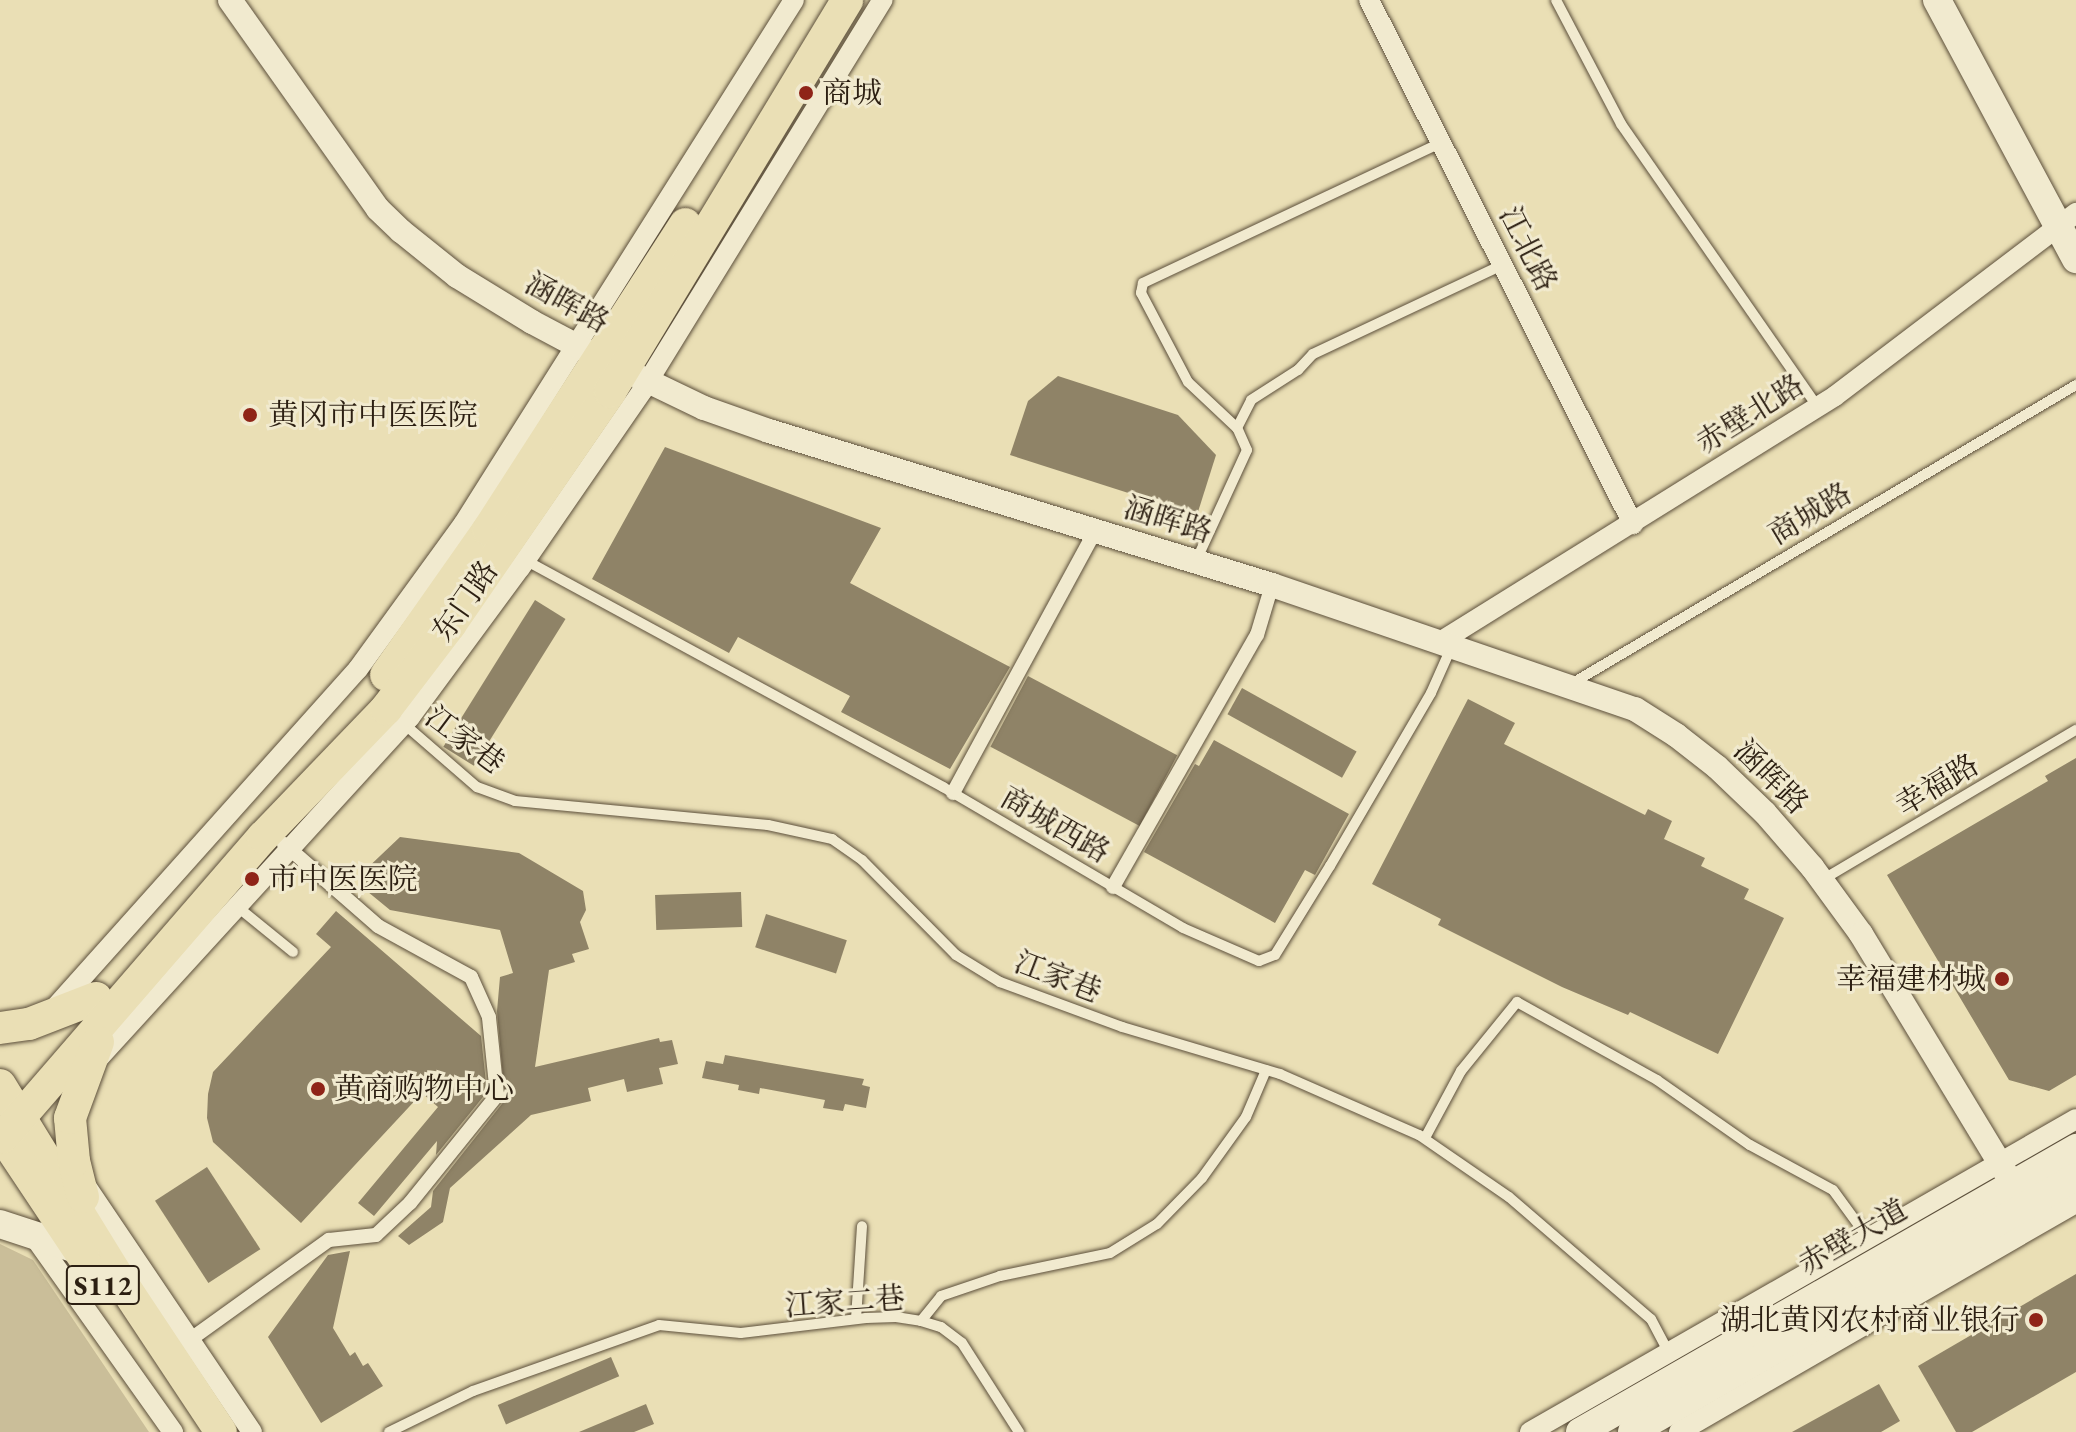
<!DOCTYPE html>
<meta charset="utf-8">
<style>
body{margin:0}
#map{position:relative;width:2076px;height:1432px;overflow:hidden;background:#eadfb5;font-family:"EB Garamond","Noto Serif SC",serif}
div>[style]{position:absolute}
.green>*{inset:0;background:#cabe99}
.building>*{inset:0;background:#8f8367;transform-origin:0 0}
.roads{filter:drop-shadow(0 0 2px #5c4f3b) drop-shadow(0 0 2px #5c4f3b)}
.service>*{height:10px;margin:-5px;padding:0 5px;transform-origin:5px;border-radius:5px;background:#f1eacf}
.pedestrian>*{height:14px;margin:-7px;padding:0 7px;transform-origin:7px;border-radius:7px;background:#f1eacf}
.minor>*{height:20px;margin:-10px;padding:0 10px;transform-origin:10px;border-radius:10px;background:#f1eacf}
.tertiary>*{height:24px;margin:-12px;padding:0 12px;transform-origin:12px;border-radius:12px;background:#f1eacf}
.secondary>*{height:28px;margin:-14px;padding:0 14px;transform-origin:14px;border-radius:14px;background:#f1eacf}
.primary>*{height:32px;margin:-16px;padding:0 16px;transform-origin:16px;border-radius:16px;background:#eadfb5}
.dots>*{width:22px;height:22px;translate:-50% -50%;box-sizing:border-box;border:4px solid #f1eacf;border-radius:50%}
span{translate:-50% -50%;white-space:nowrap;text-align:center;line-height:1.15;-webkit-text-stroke:6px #f1eacf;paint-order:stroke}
.shield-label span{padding:2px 6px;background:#f1eacf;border:2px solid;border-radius:6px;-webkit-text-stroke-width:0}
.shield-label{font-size:28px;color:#2c1f12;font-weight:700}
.poi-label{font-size:30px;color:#2c1f12}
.left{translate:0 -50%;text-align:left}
.right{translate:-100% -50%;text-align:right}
.street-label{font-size:30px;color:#2c1f12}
</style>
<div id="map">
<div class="green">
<div style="clip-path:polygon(0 1244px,33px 1260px,149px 1432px,0 1432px)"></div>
</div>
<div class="building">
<div style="clip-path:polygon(1058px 376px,1178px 415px,1216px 455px,1197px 515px,1010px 455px,1028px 401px)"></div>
<div style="clip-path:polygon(665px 447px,881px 528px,850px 583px,1010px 667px,950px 769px,841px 712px,850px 696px,738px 637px,729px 653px,592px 579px)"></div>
<div style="left:535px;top:600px;width:36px;height:173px;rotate:32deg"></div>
<div style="left:1028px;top:676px;width:169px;height:80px;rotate:28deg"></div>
<div style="left:1242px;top:688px;width:131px;height:30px;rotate:29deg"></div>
<div style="clip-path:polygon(1468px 699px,1515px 723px,1504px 744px,1645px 815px,1648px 809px,1672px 821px,1664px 839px,1705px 858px,1701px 866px,1749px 889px,1744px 899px,1784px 918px,1718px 1054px,1630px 1012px,1628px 1015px,1562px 987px,1438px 925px,1441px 919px,1372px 884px)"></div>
<div style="clip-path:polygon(1214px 740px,1349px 814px,1315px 875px,1305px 870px,1275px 923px,1144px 852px,1195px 764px,1199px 766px)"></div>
<div style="clip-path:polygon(2076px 758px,2076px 1075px,2049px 1091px,2009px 1080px,1887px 875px,2048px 781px,2045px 776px)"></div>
<div style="clip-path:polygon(400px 837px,519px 853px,583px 891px,586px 910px,580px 922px,589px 949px,572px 954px,575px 962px,549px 970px,535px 1067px,659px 1038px,660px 1042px,672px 1040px,678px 1064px,659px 1068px,663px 1084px,627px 1092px,624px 1079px,588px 1088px,591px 1101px,531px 1115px,450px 1188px,443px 1222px,409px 1245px,398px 1236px,431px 1207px,433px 1191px,505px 1100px,497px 1011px,500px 977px,513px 973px,500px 930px,390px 910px,362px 887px,361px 874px)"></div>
<div style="left:741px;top:892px;width:35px;height:86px;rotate:88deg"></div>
<div style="clip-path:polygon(336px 911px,481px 1036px,487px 1092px,436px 1155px,437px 1141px,374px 1216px,358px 1203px,438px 1107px,422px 1093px,301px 1223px,213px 1142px,207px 1118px,208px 1094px,213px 1072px,331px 947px,316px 934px)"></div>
<div style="left:766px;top:914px;width:85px;height:35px;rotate:18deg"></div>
<div style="clip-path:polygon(725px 1055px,864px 1079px,862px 1085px,870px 1087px,866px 1108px,845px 1104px,843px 1111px,823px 1108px,825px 1100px,760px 1088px,759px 1094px,738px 1090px,739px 1085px,702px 1078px,706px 1061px,723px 1064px)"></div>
<div style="left:207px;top:1167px;width:98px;height:62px;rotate:57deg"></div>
<div style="clip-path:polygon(350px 1251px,333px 1328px,350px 1356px,355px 1352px,363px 1366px,368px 1363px,383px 1386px,321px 1423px,268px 1337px,328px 1255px)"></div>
<div style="clip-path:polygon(2076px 1274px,2076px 1372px,1972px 1432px,1956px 1432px,1918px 1366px)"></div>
<div style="left:611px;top:1357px;width:21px;height:123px;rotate:67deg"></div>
<div style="clip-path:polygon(1879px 1384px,1900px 1421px,1881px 1432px,1792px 1432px)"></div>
<div style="clip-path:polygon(646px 1404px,654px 1424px,634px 1432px,579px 1432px)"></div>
</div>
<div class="roads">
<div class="service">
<div style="left:1556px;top:0;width:140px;rotate:62.3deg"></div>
<div style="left:1621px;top:124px;width:345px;rotate:55.2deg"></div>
<div style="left:1237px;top:428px;width:31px;rotate:-63deg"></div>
<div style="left:1251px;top:400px;width:56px;rotate:-32.6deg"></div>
<div style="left:1298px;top:370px;width:22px;rotate:-47deg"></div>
<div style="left:1313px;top:354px;width:209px;rotate:-25.2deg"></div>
<div style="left:525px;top:560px;width:476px;rotate:28.5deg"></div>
<div style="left:943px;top:787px;width:278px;rotate:30.4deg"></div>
<div style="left:1183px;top:928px;width:83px;rotate:23.5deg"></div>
<div style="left:1259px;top:961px;width:17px;rotate:-21deg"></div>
<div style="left:1275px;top:955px;width:105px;rotate:-58.3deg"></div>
<div style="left:1330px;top:866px;width:200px;rotate:-59.7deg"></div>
<div style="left:1431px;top:693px;width:49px;rotate:-66deg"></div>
<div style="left:1196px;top:561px;width:122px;rotate:-65.3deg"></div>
<div style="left:1247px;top:450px;width:24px;rotate:-114deg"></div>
<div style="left:1237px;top:428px;width:67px;rotate:-136.8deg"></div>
<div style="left:1188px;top:382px;width:101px;rotate:-117.8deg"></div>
<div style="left:1141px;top:293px;width:10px;rotate:-79deg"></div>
<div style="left:1143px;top:283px;width:329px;rotate:-25.2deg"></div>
<div style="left:1571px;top:684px;width:587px;rotate:-30.63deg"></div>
<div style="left:403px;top:723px;width:98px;rotate:40.9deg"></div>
<div style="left:477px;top:787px;width:40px;rotate:20.2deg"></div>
<div style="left:515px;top:801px;width:254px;rotate:5.4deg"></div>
<div style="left:768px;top:825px;width:66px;rotate:12.3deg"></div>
<div style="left:832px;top:839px;width:37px;rotate:35deg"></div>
<div style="left:862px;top:860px;width:134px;rotate:45.3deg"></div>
<div style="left:956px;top:955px;width:52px;rotate:31.5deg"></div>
<div style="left:1000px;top:982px;width:130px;rotate:20.2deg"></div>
<div style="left:1122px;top:1027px;width:165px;rotate:16.6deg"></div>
<div style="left:1280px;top:1074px;width:152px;rotate:23.7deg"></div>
<div style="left:1419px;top:1135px;width:109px;rotate:34.6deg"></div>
<div style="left:1509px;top:1197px;width:187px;rotate:40.7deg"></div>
<div style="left:1651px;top:1319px;width:41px;rotate:62.2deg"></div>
<div style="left:1822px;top:880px;width:295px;rotate:-30.6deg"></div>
<div style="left:234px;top:904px;width:76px;rotate:39.1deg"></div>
<div style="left:1425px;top:1138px;width:76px;rotate:-61.8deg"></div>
<div style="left:1461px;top:1071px;width:89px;rotate:-50.9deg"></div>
<div style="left:1517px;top:1002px;width:160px;rotate:29.1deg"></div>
<div style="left:1657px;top:1080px;width:113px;rotate:35deg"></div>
<div style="left:1750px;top:1145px;width:94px;rotate:28.5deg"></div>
<div style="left:1833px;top:1190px;width:59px;rotate:53.9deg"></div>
<div style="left:856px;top:1319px;width:93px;rotate:-86.3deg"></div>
<div style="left:921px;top:1321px;width:21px;rotate:17deg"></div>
<div style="left:941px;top:1327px;width:26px;rotate:37deg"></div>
<div style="left:962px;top:1343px;width:106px;rotate:57.4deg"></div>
<div style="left:389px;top:1432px;width:93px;rotate:-26deg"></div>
<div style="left:473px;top:1391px;width:197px;rotate:-19.5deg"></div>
<div style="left:659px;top:1325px;width:82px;rotate:5.6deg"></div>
<div style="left:741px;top:1333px;width:126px;rotate:-6.8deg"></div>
<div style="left:866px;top:1318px;width:30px;rotate:-2deg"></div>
<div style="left:896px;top:1317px;width:25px;rotate:9deg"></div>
<div style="left:921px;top:1321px;width:32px;rotate:-51deg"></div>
<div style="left:941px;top:1296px;width:62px;rotate:-18.7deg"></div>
<div style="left:1000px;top:1276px;width:112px;rotate:-11.8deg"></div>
<div style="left:1110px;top:1253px;width:55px;rotate:-31.7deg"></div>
<div style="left:1157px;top:1224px;width:64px;rotate:-45.6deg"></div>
<div style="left:1202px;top:1178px;width:75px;rotate:-54.2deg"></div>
<div style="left:1246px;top:1117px;width:51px;rotate:-66.9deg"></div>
</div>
<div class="pedestrian">
<div style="left:953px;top:793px;width:298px;rotate:-61.5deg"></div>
<div style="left:1113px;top:887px;width:290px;rotate:-60.3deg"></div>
<div style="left:1257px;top:635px;width:52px;rotate:-73.3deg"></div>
<div style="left:191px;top:1339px;width:170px;rotate:-35.7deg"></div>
<div style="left:329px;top:1240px;width:47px;rotate:-6.1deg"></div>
<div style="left:376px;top:1235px;width:47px;rotate:-43.3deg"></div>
<div style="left:410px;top:1203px;width:139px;rotate:-51.1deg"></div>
<div style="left:497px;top:1095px;width:78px;rotate:-95.9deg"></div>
<div style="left:489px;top:1017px;width:44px;rotate:-114.2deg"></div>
<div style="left:471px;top:977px;width:106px;rotate:-151.3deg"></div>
<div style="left:378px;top:926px;width:125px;rotate:-138.9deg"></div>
</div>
<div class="minor">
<div style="left:1369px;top:0;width:587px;rotate:63.26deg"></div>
<div style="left:1440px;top:642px;width:465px;rotate:-31.9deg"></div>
<div style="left:1835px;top:396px;width:303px;rotate:-37.2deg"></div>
<div style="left:53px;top:1010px;width:457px;rotate:-48.2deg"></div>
<div style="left:358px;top:669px;width:180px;rotate:-54deg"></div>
<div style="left:464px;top:523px;width:618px;rotate:-57.75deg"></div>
<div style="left:95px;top:1062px;width:467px;rotate:-47.6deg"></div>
<div style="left:410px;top:717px;width:185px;rotate:-53.6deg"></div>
<div style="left:520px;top:568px;width:215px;rotate:-55.4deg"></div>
<div style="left:642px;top:391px;width:459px;rotate:-58.4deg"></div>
<div style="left:82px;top:1180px;width:304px;rotate:56deg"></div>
<div style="left:33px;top:1235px;width:242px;rotate:54.6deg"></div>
<div style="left:1530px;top:1432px;width:629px;rotate:-29.82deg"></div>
<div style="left:1679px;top:1432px;width:458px;rotate:-30deg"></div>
</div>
<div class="tertiary">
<div style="left:230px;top:0;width:256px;rotate:54.7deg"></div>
<div style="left:378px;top:209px;width:32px;rotate:44deg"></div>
<div style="left:401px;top:231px;width:72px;rotate:38.8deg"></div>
<div style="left:457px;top:276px;width:88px;rotate:31.5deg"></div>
<div style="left:532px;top:322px;width:77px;rotate:27.9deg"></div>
<div style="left:600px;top:358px;width:115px;rotate:25.7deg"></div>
<div style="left:704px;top:408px;width:69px;rotate:19.5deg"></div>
<div style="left:769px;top:431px;width:526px;rotate:17.02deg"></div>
<div style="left:1272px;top:585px;width:384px;rotate:18.9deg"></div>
<div style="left:1635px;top:709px;width:49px;rotate:32.4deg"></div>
<div style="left:1676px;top:735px;width:52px;rotate:38deg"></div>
<div style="left:1717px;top:767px;width:66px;rotate:43.8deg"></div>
<div style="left:1765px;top:813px;width:72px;rotate:49deg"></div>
<div style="left:1812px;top:867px;width:83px;rotate:53.8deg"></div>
<div style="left:1861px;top:934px;width:293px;rotate:58.8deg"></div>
</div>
<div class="secondary">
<div style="left:1937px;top:0;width:294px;rotate:61.8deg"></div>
<div style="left:0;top:1224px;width:83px;rotate:18.2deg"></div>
<div style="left:1580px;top:1432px;width:572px;rotate:-29.79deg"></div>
<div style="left:1632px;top:1432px;width:512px;rotate:-29.87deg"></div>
</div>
<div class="primary">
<div style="left:386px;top:675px;width:177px;rotate:-54.9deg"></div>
<div style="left:488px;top:530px;width:364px;rotate:-57.2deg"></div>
<div style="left:0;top:1028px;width:29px;rotate:-8deg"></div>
<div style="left:29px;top:1024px;width:72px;rotate:-21.2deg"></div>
<div style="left:0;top:1085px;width:225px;rotate:58.4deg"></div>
<div style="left:118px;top:1277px;width:186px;rotate:56.4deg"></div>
<div style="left:0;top:1132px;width:151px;rotate:56.3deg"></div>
<div style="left:3px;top:1137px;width:397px;rotate:-49.1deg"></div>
<div style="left:263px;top:837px;width:178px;rotate:-46.1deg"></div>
<div style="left:386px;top:709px;width:106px;rotate:-52.7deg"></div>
<div style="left:450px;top:625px;width:283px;rotate:-55.5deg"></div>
<div style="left:610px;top:392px;width:458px;rotate:-58.8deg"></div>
<div style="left:83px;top:1197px;width:37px;rotate:-104deg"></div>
<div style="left:74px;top:1161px;width:43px;rotate:-95.3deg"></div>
<div style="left:70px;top:1118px;width:81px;rotate:-69.8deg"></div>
</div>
</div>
<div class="dots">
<div style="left:806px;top:93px;background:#8f2418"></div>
<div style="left:250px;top:415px;background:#8f2418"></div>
<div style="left:252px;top:879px;background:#8f2418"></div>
<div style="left:2002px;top:979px;background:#8f2418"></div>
<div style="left:318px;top:1089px;background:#8f2418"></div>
<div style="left:2036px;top:1320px;background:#8f2418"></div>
</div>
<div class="shield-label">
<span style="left:103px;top:1285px">S112</span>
</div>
<div class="poi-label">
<span class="left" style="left:822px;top:93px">商城</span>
<span class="left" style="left:268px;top:415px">黄冈市中医医院</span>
<span class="left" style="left:268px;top:879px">市中医医院</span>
<span class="right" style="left:1986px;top:979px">幸福建材城</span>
<span class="left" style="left:334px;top:1089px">黄商购物中心</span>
<span class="right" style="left:2020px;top:1320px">湖北黄冈农村商业银行</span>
</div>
<div class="street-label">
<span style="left:1528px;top:249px;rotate:63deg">江北路</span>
<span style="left:567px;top:303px;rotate:29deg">涵晖路</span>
<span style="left:1750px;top:414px;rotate:-32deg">赤壁北路</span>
<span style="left:1810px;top:514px;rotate:-31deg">商城路</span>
<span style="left:1168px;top:520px;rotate:17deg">涵晖路</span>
<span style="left:465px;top:601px;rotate:-55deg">东门路</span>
<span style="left:465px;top:740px;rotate:37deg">江家巷</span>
<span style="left:1771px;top:777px;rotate:45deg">涵晖路</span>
<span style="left:1937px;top:785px;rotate:-31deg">幸福路</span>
<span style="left:1055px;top:825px;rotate:30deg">商城西路</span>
<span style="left:1058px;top:977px;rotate:21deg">江家巷</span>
<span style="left:1853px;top:1237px;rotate:-30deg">赤壁大道</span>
<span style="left:845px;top:1302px;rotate:-4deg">江家二巷</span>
</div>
</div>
